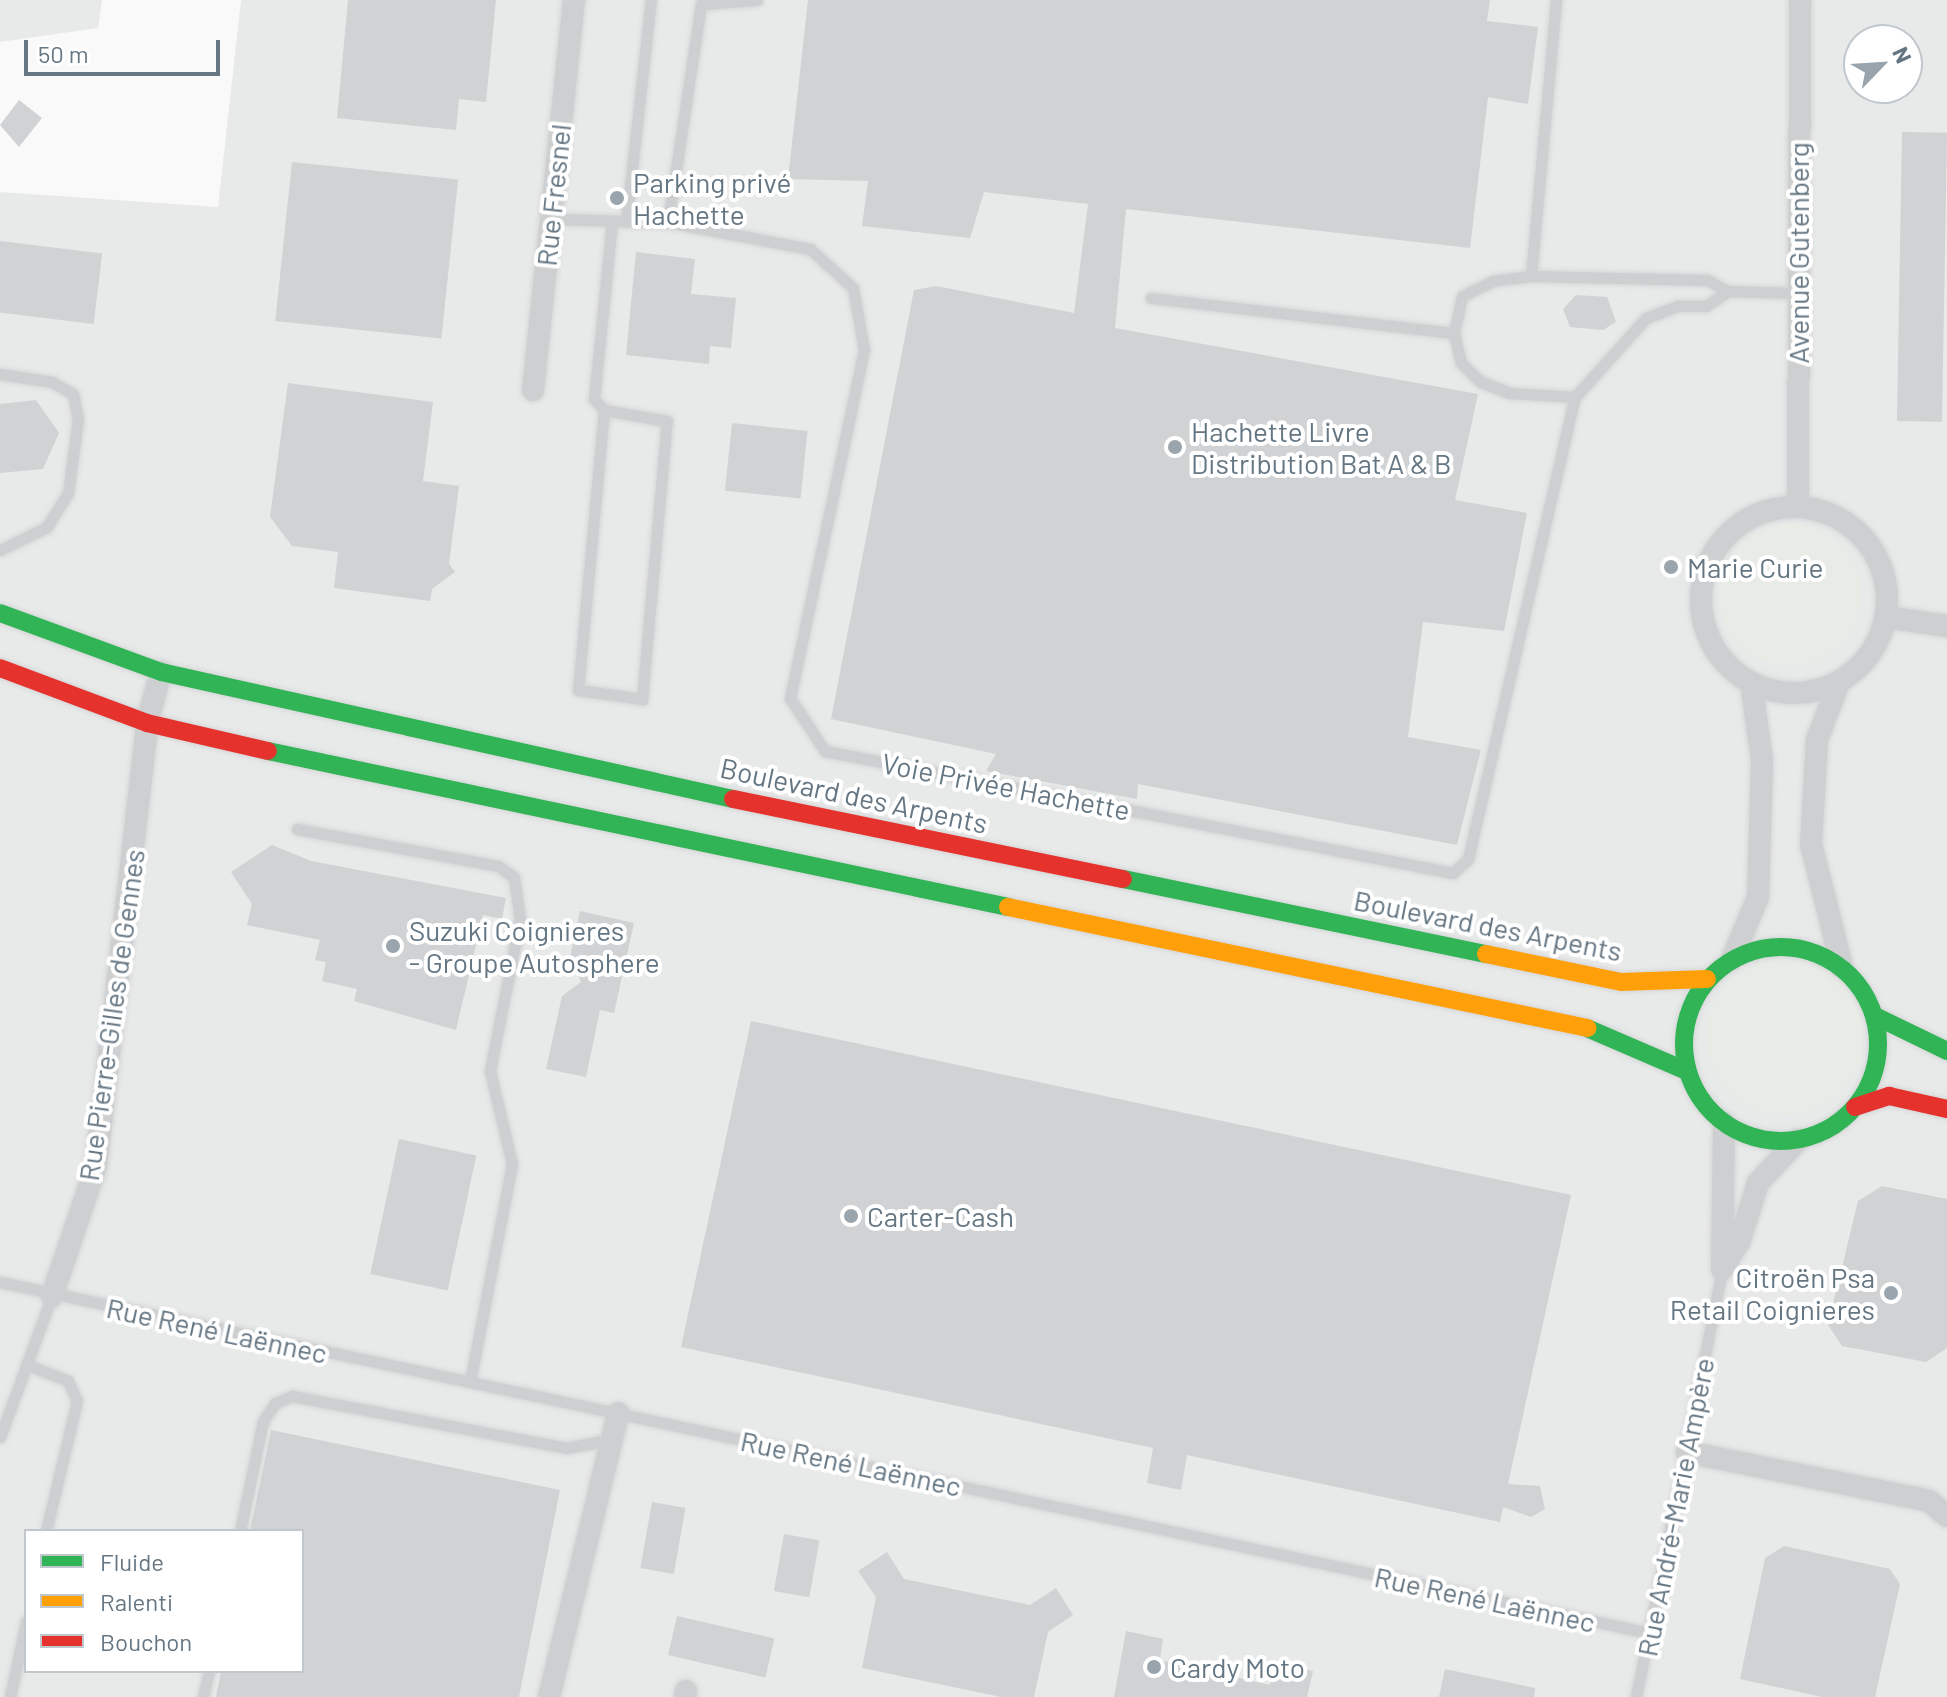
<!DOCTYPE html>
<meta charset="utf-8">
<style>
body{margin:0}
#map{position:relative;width:1947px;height:1697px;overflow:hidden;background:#f9f9f9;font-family:Barlow,sans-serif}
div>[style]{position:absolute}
.built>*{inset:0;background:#e8e9e9}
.green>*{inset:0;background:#e8ebe6}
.round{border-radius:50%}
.building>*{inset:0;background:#d0d2d3;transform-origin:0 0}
.roads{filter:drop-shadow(0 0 2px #d5d6d7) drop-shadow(0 0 2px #d5d6d7)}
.lane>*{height:11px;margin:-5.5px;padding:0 5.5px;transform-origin:5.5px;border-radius:5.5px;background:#cecfd0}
.street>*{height:22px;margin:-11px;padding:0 11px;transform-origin:11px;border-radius:11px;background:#cecfd0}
.street>.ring{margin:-11px;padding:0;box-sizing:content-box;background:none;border:22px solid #cecfd0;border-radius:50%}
.fast>*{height:18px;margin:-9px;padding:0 9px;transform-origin:9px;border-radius:9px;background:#30b455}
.fast>.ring{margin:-9px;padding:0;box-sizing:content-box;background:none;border:18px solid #30b455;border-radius:50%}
.slow>*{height:18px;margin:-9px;padding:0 9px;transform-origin:9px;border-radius:9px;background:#ff9f0a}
.jam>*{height:18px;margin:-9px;padding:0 9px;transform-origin:9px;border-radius:9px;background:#e5322d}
.dots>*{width:22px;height:22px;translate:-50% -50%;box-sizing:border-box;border:4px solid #fff;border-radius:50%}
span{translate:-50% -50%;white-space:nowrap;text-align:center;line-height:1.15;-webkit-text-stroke:8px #fff;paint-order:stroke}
.poi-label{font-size:28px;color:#657683}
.left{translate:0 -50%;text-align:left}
.right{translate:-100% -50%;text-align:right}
.street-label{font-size:28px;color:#657683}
.legend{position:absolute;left:24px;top:1529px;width:280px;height:144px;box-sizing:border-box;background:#fff;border:2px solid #c1c8cd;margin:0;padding:10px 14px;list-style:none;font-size:24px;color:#657683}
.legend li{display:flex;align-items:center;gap:16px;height:40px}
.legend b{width:40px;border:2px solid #c1c8cd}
.north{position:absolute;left:1843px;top:24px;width:80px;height:80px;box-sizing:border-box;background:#fff;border:2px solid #c1c8cd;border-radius:50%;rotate:65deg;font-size:22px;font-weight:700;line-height:32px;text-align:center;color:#657683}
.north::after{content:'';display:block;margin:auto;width:28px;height:36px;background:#99a4ac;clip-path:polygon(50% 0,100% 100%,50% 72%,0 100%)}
.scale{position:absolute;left:24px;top:40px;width:196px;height:36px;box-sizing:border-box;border:4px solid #657683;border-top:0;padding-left:10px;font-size:24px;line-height:28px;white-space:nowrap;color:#657683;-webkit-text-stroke:6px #fff;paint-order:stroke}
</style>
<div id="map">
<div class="built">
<div style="clip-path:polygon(0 0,102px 0,98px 28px,0 42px)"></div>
<div style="clip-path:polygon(evenodd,241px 0,1947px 0,1947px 1697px,0 1697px,0 192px,218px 207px,241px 0,1859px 40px,1907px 40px,1907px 88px,1859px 88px,1859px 40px,241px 0,26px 1531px,302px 1531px,302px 1671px,26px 1671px,26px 1531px)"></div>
</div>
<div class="green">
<div class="round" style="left:1719px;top:524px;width:142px;height:142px"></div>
<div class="round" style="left:1707px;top:959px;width:156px;height:156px"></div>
</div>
<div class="building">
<div style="clip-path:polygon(348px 0,496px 0,486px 102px,459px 99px,456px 130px,337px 118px)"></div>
<div style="clip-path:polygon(808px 0,1490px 0,1487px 21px,1538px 27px,1528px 104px,1488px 97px,1470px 248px,1126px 209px,1115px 328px,1478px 394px,1455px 500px,1527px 513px,1504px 631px,1423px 622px,1408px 737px,1481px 750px,1457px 845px,1138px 784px,1137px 799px,986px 771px,996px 754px,831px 719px,914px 290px,936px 286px,1074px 313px,1088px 204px,984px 192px,970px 238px,862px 226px,868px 181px,788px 179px)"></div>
<div style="clip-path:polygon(19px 100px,42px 118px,19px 147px,0 125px)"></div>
<div style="left:1902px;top:132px;width:45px;height:289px;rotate:1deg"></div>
<div style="left:292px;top:162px;width:167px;height:160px;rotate:6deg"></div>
<div style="left:0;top:241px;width:103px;height:71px;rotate:7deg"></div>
<div style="clip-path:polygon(636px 252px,695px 259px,691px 294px,736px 298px,731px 348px,710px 346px,709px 364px,626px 355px)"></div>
<div style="clip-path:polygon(1576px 295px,1607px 297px,1616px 322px,1603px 330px,1570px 327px,1563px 309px)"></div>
<div style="clip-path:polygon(288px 383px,433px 402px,423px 481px,459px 486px,449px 564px,455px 572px,432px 589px,430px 601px,334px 588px,338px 552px,292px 546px,270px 517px)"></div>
<div style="clip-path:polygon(36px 400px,59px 433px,43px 469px,0 473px,0 404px)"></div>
<div style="left:732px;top:423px;width:76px;height:68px;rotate:6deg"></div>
<div style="clip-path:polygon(272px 845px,311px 861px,506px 898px,502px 919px,483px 915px,456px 1030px,354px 1001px,357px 989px,322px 981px,326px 962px,315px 960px,320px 940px,247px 925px,252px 904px,231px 872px)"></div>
<div style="clip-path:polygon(580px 911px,634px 923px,614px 1013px,600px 1010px,586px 1077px,546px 1069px,562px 996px,581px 982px,570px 957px)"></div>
<div style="clip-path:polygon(751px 1021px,1571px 1195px,1508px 1484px,1540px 1486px,1545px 1509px,1531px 1517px,1503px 1507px,1500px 1522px,1187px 1455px,1181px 1490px,1147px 1483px,1153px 1448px,681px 1347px)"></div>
<div style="left:399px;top:1139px;width:79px;height:138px;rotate:12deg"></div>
<div style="clip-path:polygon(1882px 1186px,1947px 1199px,1947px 1348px,1926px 1362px,1842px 1346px,1828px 1325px,1858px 1201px)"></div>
<div style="clip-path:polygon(271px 1430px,560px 1490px,519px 1697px,216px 1697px,221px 1671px,302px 1671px,302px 1531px,250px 1531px)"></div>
<div style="left:652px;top:1502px;width:34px;height:67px;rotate:10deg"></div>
<div style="left:784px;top:1534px;width:36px;height:58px;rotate:10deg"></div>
<div style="clip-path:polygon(1784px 1546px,1890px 1569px,1900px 1584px,1875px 1697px,1822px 1697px,1740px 1679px,1765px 1558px)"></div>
<div style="clip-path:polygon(887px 1552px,904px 1579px,1030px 1605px,1056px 1588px,1073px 1615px,1048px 1632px,1034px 1697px,1001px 1697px,862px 1668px,876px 1597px,858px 1571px)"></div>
<div style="left:677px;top:1616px;width:100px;height:40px;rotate:13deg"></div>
<div style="clip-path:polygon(1126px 1631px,1163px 1639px,1160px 1660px,1270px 1685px,1275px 1662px,1313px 1671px,1307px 1697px,1114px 1697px)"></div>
<div style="clip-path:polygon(1445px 1669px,1535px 1688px,1534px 1697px,1439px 1697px)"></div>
</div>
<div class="roads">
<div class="lane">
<div style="left:757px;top:0;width:56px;rotate:175.9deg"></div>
<div style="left:701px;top:4px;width:220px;rotate:98.6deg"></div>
<div style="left:668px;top:222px;width:145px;rotate:10.8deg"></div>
<div style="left:810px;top:249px;width:58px;rotate:42.2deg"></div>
<div style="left:853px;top:288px;width:63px;rotate:79.9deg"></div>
<div style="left:864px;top:350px;width:356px;rotate:102deg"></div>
<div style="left:790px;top:698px;width:64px;rotate:56.6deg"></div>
<div style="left:825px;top:751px;width:640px;rotate:10.99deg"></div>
<div style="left:1453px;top:873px;width:21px;rotate:-43deg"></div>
<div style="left:1468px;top:859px;width:474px;rotate:-77deg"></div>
<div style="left:1575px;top:397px;width:106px;rotate:-48.1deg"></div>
<div style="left:1646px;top:318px;width:34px;rotate:-21deg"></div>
<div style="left:1678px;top:306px;width:28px"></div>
<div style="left:1706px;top:306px;width:27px;rotate:-34deg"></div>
<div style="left:1728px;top:291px;width:24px;rotate:-152deg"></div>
<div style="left:1707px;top:280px;width:176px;rotate:-178.7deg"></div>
<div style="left:1531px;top:276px;width:38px;rotate:173deg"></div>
<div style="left:1493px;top:281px;width:34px;rotate:154deg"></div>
<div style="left:1462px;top:296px;width:38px;rotate:102deg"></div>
<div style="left:1454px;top:333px;width:31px;rotate:77deg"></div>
<div style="left:1461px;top:363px;width:28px;rotate:44deg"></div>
<div style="left:1481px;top:382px;width:30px;rotate:21deg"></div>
<div style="left:1509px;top:393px;width:66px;rotate:3.5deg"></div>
<div style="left:551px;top:219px;width:117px;rotate:1.5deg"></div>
<div style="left:626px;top:222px;width:223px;rotate:-83.6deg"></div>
<div style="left:1531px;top:276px;width:277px;rotate:-84.8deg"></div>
<div style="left:1728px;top:291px;width:67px;rotate:1.7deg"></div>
<div style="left:1151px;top:298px;width:305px;rotate:6.6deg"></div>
<div style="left:0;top:374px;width:53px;rotate:8.7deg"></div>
<div style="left:52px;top:382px;width:24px;rotate:30deg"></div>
<div style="left:73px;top:394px;width:25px;rotate:79deg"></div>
<div style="left:78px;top:419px;width:75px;rotate:97.7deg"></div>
<div style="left:68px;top:493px;width:40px;rotate:122deg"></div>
<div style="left:47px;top:527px;width:52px;rotate:153.9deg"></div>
<div style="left:604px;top:410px;width:281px;rotate:95.3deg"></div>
<div style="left:578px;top:690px;width:65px;rotate:8deg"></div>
<div style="left:642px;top:699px;width:279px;rotate:-84.9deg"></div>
<div style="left:667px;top:421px;width:64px;rotate:-170.1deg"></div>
<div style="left:604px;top:410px;width:15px;rotate:-132deg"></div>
<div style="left:594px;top:399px;width:178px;rotate:-84.2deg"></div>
<div style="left:297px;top:829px;width:204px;rotate:10.4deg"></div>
<div style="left:498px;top:866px;width:19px;rotate:35deg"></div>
<div style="left:514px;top:877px;width:42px;rotate:81.9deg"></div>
<div style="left:520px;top:919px;width:155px;rotate:101.2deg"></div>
<div style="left:490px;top:1071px;width:96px;rotate:76.7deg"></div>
<div style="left:512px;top:1164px;width:222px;rotate:100.9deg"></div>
<div style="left:0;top:1282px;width:1687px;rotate:12.01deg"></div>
<div style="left:28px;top:1365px;width:43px;rotate:21.8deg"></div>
<div style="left:68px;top:1381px;width:22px;rotate:66deg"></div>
<div style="left:77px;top:1401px;width:134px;rotate:103.4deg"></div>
<div style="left:0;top:1437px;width:150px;rotate:-69.8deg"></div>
<div style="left:240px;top:1531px;width:112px;rotate:-78.2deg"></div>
<div style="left:263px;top:1421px;width:22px;rotate:-56deg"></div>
<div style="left:275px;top:1403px;width:18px;rotate:-22deg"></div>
<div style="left:292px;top:1396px;width:279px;rotate:10.7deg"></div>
<div style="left:566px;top:1448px;width:48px;rotate:-10.8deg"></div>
<div style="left:10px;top:1697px;width:77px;rotate:-78deg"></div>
<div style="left:203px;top:1697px;width:27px;rotate:-77deg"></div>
<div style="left:1636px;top:1697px;width:437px;rotate:-78.6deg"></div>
</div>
<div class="street">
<div style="left:533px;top:390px;width:392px;rotate:-84deg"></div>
<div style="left:1798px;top:507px;width:507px;rotate:-89.77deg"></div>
<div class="ring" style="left:1701px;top:507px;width:164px;height:164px"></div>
<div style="left:1886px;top:617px;width:62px;rotate:8.4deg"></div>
<div style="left:1839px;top:682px;width:62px;rotate:110.8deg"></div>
<div style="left:1817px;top:740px;width:104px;rotate:93.3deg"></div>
<div style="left:1811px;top:844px;width:127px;rotate:75.9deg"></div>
<div style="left:1732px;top:959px;width:67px;rotate:-67.2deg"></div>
<div style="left:1758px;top:897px;width:137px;rotate:-88.3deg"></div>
<div style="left:1762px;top:760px;width:78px;rotate:-98.1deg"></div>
<div style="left:1722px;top:1269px;width:32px;rotate:-58deg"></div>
<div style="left:1739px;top:1242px;width:62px;rotate:-72.1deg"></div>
<div style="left:1758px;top:1183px;width:59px;rotate:-47.1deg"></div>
<div style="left:1722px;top:1269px;width:146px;rotate:-89.2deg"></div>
<div style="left:52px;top:1296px;width:136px;rotate:-71.2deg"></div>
<div style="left:96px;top:1167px;width:447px;rotate:-83.4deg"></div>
<div style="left:147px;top:723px;width:53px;rotate:-74.6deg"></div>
<div style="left:1687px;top:1452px;width:247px;rotate:11.4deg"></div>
<div style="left:1929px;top:1501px;width:23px;rotate:40deg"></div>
<div style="left:549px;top:1697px;width:292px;rotate:-76.3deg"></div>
<div style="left:685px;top:1697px;width:6px;rotate:-81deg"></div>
</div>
<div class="fast">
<div style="left:0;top:613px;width:171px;rotate:20.1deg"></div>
<div style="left:161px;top:672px;width:586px;rotate:12.52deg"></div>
<div style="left:268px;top:751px;width:756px;rotate:11.9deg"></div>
<div style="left:1123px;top:879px;width:371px;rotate:11.7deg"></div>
<div class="ring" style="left:1684px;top:947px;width:176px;height:176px"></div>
<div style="left:1875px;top:1016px;width:80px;rotate:25.9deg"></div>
<div style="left:1587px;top:1028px;width:109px;rotate:23.3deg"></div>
</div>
<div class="slow">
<div style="left:1008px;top:907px;width:592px;rotate:11.8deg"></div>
<div style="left:1486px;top:954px;width:138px;rotate:11.7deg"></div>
<div style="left:1621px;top:982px;width:86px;rotate:-2deg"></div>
</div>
<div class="jam">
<div style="left:0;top:668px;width:157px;rotate:20.5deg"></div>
<div style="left:147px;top:723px;width:124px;rotate:13deg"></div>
<div style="left:733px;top:799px;width:398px;rotate:11.6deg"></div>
<div style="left:1855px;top:1107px;width:36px;rotate:-18deg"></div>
<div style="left:1889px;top:1096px;width:59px;rotate:12.6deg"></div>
</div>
</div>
<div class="dots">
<div style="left:617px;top:198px;background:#99a4ac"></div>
<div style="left:1175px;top:447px;background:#99a4ac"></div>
<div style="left:1671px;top:567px;background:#99a4ac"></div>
<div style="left:393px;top:946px;background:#99a4ac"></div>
<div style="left:851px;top:1216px;background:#99a4ac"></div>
<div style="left:1891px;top:1293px;background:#99a4ac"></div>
<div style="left:1154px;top:1667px;background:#99a4ac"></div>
</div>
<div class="poi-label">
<span class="left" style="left:633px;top:198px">Parking privé<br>Hachette</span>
<span class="left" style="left:1191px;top:447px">Hachette Livre<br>Distribution Bat A &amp; B</span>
<span class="left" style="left:1687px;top:567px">Marie Curie</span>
<span class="left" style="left:409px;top:946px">Suzuki Coignieres<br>- Groupe Autosphere</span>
<span class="left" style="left:867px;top:1216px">Carter-Cash</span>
<span class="right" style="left:1875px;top:1293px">Citroën Psa<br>Retail Coignieres</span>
<span class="left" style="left:1170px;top:1667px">Cardy Moto</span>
</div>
<div class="street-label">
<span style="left:553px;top:195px;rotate:-84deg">Rue Fresnel</span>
<span style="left:1798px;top:253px;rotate:-90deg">Avenue Gutenberg</span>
<span style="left:1006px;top:786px;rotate:11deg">Voie Privée Hachette</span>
<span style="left:854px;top:795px;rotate:12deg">Boulevard des Arpents</span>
<span style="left:1488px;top:925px;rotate:11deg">Boulevard des Arpents</span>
<span style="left:111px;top:1015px;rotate:-82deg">Rue Pierre-Gilles de Gennes</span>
<span style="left:217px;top:1330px;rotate:12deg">Rue René Laënnec</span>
<span style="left:851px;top:1463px;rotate:12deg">Rue René Laënnec</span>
<span style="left:1675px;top:1507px;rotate:-79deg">Rue André-Marie Ampère</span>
<span style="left:1485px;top:1599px;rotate:12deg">Rue René Laënnec</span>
</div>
<ul class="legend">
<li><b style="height:10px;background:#30b455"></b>Fluide</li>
<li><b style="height:10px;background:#ff9f0a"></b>Ralenti</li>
<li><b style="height:10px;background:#e5322d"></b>Bouchon</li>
</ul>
<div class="north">N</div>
<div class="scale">50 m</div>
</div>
